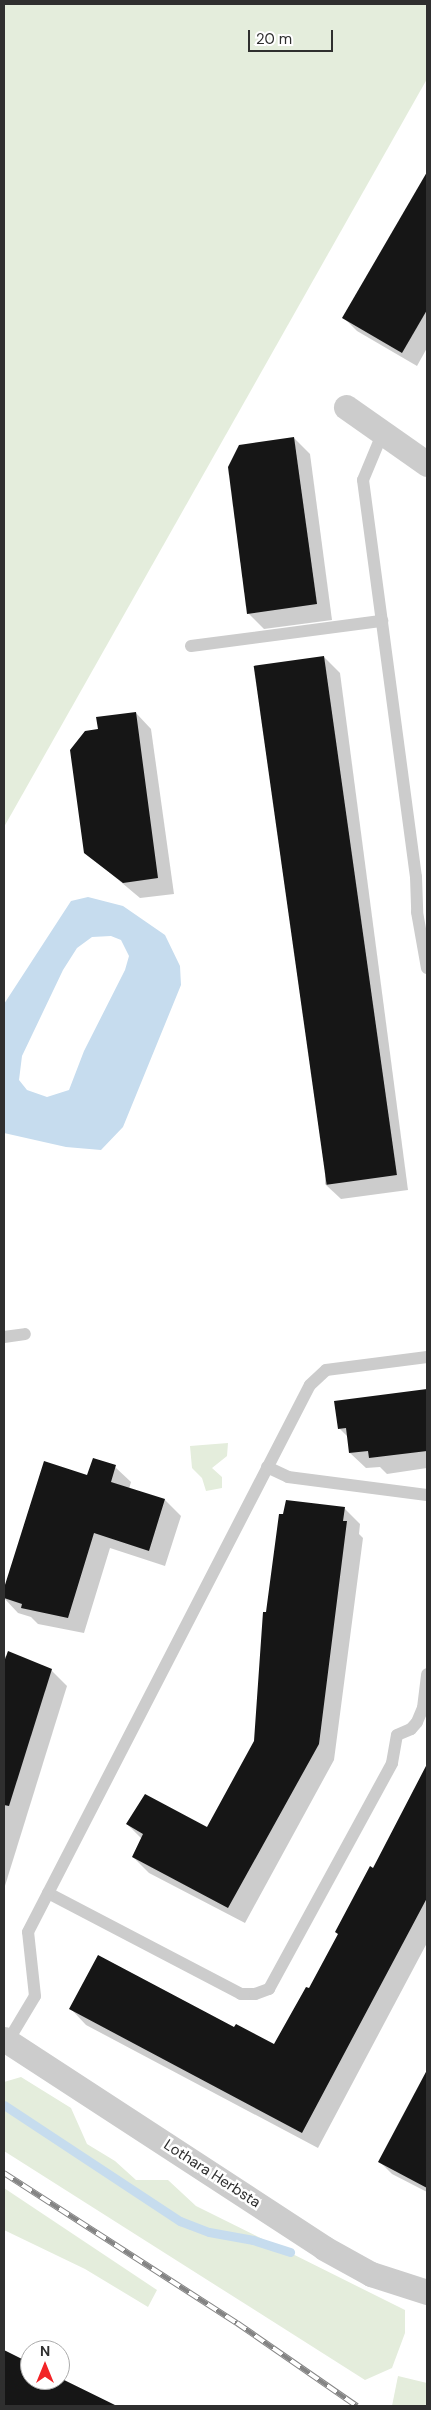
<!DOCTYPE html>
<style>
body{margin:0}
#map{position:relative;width:431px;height:2410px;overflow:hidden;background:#fff;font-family:"DM Sans",sans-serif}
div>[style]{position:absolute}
.green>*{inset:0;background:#e4eddc}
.water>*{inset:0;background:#c6dcee}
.shadow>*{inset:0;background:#0003}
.stream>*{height:9px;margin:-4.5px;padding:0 4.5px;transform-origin:4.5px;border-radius:4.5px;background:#c6dcee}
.building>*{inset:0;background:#161616;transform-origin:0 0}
.lane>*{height:12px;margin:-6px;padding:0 6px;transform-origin:6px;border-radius:6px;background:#ccc}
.street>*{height:25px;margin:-12.5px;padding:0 12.5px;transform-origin:12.5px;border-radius:12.5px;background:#ccc}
.rail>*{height:5.5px;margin-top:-2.75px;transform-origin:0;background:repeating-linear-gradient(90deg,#fff 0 11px,#848484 0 22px);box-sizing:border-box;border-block:1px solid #848484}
span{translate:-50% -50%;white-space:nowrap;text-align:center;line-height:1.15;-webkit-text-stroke:5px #fff;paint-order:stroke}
.street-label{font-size:15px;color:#2f2f2f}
.frame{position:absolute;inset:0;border:5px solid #2f2f2f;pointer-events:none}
.north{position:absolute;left:20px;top:2340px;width:50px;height:50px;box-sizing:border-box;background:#fff;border:1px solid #acacac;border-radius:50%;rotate:0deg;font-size:14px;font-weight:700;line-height:20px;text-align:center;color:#2f2f2f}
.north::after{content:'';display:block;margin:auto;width:18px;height:22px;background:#f22427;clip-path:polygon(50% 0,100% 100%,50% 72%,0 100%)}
.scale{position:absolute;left:248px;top:30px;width:85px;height:22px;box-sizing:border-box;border:2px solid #2f2f2f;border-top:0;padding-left:6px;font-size:15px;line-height:18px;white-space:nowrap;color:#2f2f2f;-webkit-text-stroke:4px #fff;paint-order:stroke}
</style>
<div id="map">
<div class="green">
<div style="clip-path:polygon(4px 4px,427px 4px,427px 79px,4px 827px)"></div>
<div style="clip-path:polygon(228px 1443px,227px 1456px,212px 1468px,222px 1477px,222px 1488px,206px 1491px,202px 1478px,192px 1468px,190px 1446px)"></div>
<div style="clip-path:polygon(21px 2077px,71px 2108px,87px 2144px,115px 2161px,136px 2180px,168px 2180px,196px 2206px,405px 2310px,405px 2333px,392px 2368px,365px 2380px,4px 2151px,4px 2082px)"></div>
<div style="clip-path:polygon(4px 2188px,157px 2290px,148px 2307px,85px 2269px,4px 2230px)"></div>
<div style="clip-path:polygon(398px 2376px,427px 2383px,427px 2406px,392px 2406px)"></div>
</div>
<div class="water">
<div style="clip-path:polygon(evenodd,88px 897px,123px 906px,165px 935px,180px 966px,181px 985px,123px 1127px,101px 1150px,66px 1147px,4px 1133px,4px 1004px,71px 901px,88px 897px,111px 936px,121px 940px,129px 956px,125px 970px,84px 1051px,69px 1090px,47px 1097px,27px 1090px,19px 1080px,22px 1056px,63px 970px,77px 948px,92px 937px,111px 936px)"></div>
</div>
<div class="shadow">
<div style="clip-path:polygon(427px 174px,427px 348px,417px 366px,357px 331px,343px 317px)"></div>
<div style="clip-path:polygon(294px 438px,310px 454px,332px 620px,264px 629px,248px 613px)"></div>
<div style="clip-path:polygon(324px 657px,340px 673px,408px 1190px,341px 1199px,325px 1184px)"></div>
<div style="clip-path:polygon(136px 713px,151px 729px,174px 894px,140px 898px,85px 852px,99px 730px)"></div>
<div style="clip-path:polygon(427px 1390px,427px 1468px,387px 1474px,380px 1467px,366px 1468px,350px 1453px,348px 1437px,339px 1428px,335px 1402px)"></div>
<div style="clip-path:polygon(44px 1463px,88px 1476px,115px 1467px,131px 1482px,129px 1489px,165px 1500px,181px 1516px,165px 1566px,110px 1548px,84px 1633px,38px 1624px,31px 1617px,18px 1613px,4px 1598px)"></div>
<div style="clip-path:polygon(344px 1508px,360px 1524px,359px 1534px,363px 1538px,334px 1760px,245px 1923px,149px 1873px,133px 1857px,142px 1839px,127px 1824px,208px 1829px,255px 1742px,267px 1614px)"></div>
<div style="clip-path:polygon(4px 1656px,51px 1670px,67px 1686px,4px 1889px)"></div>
<div style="clip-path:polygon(427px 1767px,427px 1943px,318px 2148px,86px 2025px,71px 2009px,235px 2029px,274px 2046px,310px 1990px)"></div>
<div style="clip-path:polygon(427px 2073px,427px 2192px,392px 2174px,380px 2162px)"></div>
<div style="clip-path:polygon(4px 2351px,30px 2364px,30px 2380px,60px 2379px,114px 2406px,4px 2406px)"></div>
</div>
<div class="stream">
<div style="left:4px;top:2105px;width:211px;rotate:33.4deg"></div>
<div style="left:180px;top:2221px;width:31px;rotate:21deg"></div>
<div style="left:209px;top:2232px;width:45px;rotate:10.3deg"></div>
<div style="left:253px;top:2240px;width:39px;rotate:18deg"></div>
</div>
<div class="building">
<div style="clip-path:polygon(427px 172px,427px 310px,402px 353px,342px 318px)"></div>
<div style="clip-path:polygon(294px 437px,317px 604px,247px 614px,228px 467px,239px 445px)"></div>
<div style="left:324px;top:656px;width:524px;height:71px;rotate:82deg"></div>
<div style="clip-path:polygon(136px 712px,158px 878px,123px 883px,84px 853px,70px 750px,85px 731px,98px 729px,96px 717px)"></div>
<div style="clip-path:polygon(427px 1389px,427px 1451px,369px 1458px,368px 1451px,349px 1453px,346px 1428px,338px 1429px,334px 1401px)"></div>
<div style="clip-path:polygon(93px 1458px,116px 1465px,111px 1482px,165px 1499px,149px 1551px,94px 1533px,68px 1618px,21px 1608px,22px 1604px,4px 1598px,4px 1588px,44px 1461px,87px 1475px)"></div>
<div style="clip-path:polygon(286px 1500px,345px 1507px,343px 1521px,347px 1521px,319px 1744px,228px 1908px,132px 1857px,143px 1834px,126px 1824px,145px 1794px,207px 1827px,254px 1741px,263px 1612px,266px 1612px,279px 1514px,283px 1514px)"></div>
<div style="clip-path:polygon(8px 1651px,52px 1669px,9px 1806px,4px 1805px,4px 1662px)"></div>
<div style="clip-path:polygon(427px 1764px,427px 1898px,302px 2133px,69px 2009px,98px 1955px,234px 2027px,236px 2024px,274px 2044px,306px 1987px,309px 1988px,338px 1934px,335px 1932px,370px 1866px,373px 1868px)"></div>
<div style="clip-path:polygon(427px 2070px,427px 2188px,378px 2162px)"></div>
<div style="clip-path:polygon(4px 2350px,30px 2363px,30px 2380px,60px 2378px,117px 2406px,4px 2406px)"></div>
</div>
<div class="lane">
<div style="left:383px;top:432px;width:52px;rotate:112.6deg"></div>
<div style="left:363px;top:480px;width:401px;rotate:82.4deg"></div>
<div style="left:416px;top:877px;width:35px;rotate:88deg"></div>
<div style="left:417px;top:912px;width:57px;rotate:79.9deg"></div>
<div style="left:191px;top:646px;width:193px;rotate:-7.5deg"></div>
<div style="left:4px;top:1337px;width:21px;rotate:-8deg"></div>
<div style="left:267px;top:1467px;width:23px;rotate:25deg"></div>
<div style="left:288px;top:1477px;width:140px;rotate:7.4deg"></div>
<div style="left:48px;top:1893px;width:218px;rotate:27.6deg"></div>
<div style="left:241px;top:1994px;width:14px"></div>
<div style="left:255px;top:1994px;width:15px;rotate:-20deg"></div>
<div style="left:269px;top:1989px;width:257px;rotate:-61.4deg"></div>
<div style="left:392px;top:1763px;width:28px;rotate:-80deg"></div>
<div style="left:397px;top:1735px;width:15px;rotate:-23deg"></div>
<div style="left:411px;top:1729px;width:9px;rotate:-49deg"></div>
<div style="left:417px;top:1722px;width:15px;rotate:-67deg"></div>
<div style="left:423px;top:1708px;width:34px;rotate:-83deg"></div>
<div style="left:8px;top:2041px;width:52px;rotate:-59deg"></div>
<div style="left:35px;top:1996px;width:64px;rotate:-96.2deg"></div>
<div style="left:28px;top:1932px;width:615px;rotate:-62.73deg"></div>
<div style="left:310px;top:1385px;width:22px;rotate:-43deg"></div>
<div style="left:326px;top:1370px;width:102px;rotate:-7.3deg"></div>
</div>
<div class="street">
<div style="left:346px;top:407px;width:99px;rotate:35.1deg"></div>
<div style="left:4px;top:2039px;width:382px;rotate:33.1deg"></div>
<div style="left:324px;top:2248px;width:54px;rotate:29deg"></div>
<div style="left:371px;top:2274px;width:59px;rotate:17.8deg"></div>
</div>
<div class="rail">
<div style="left:4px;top:2173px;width:277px;rotate:32.8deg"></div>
<div style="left:237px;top:2323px;width:146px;rotate:34.7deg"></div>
</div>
<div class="street-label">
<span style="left:212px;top:2174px;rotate:33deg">Lothara Herbsta</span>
</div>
<div class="frame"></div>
<div class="north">N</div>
<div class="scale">20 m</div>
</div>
